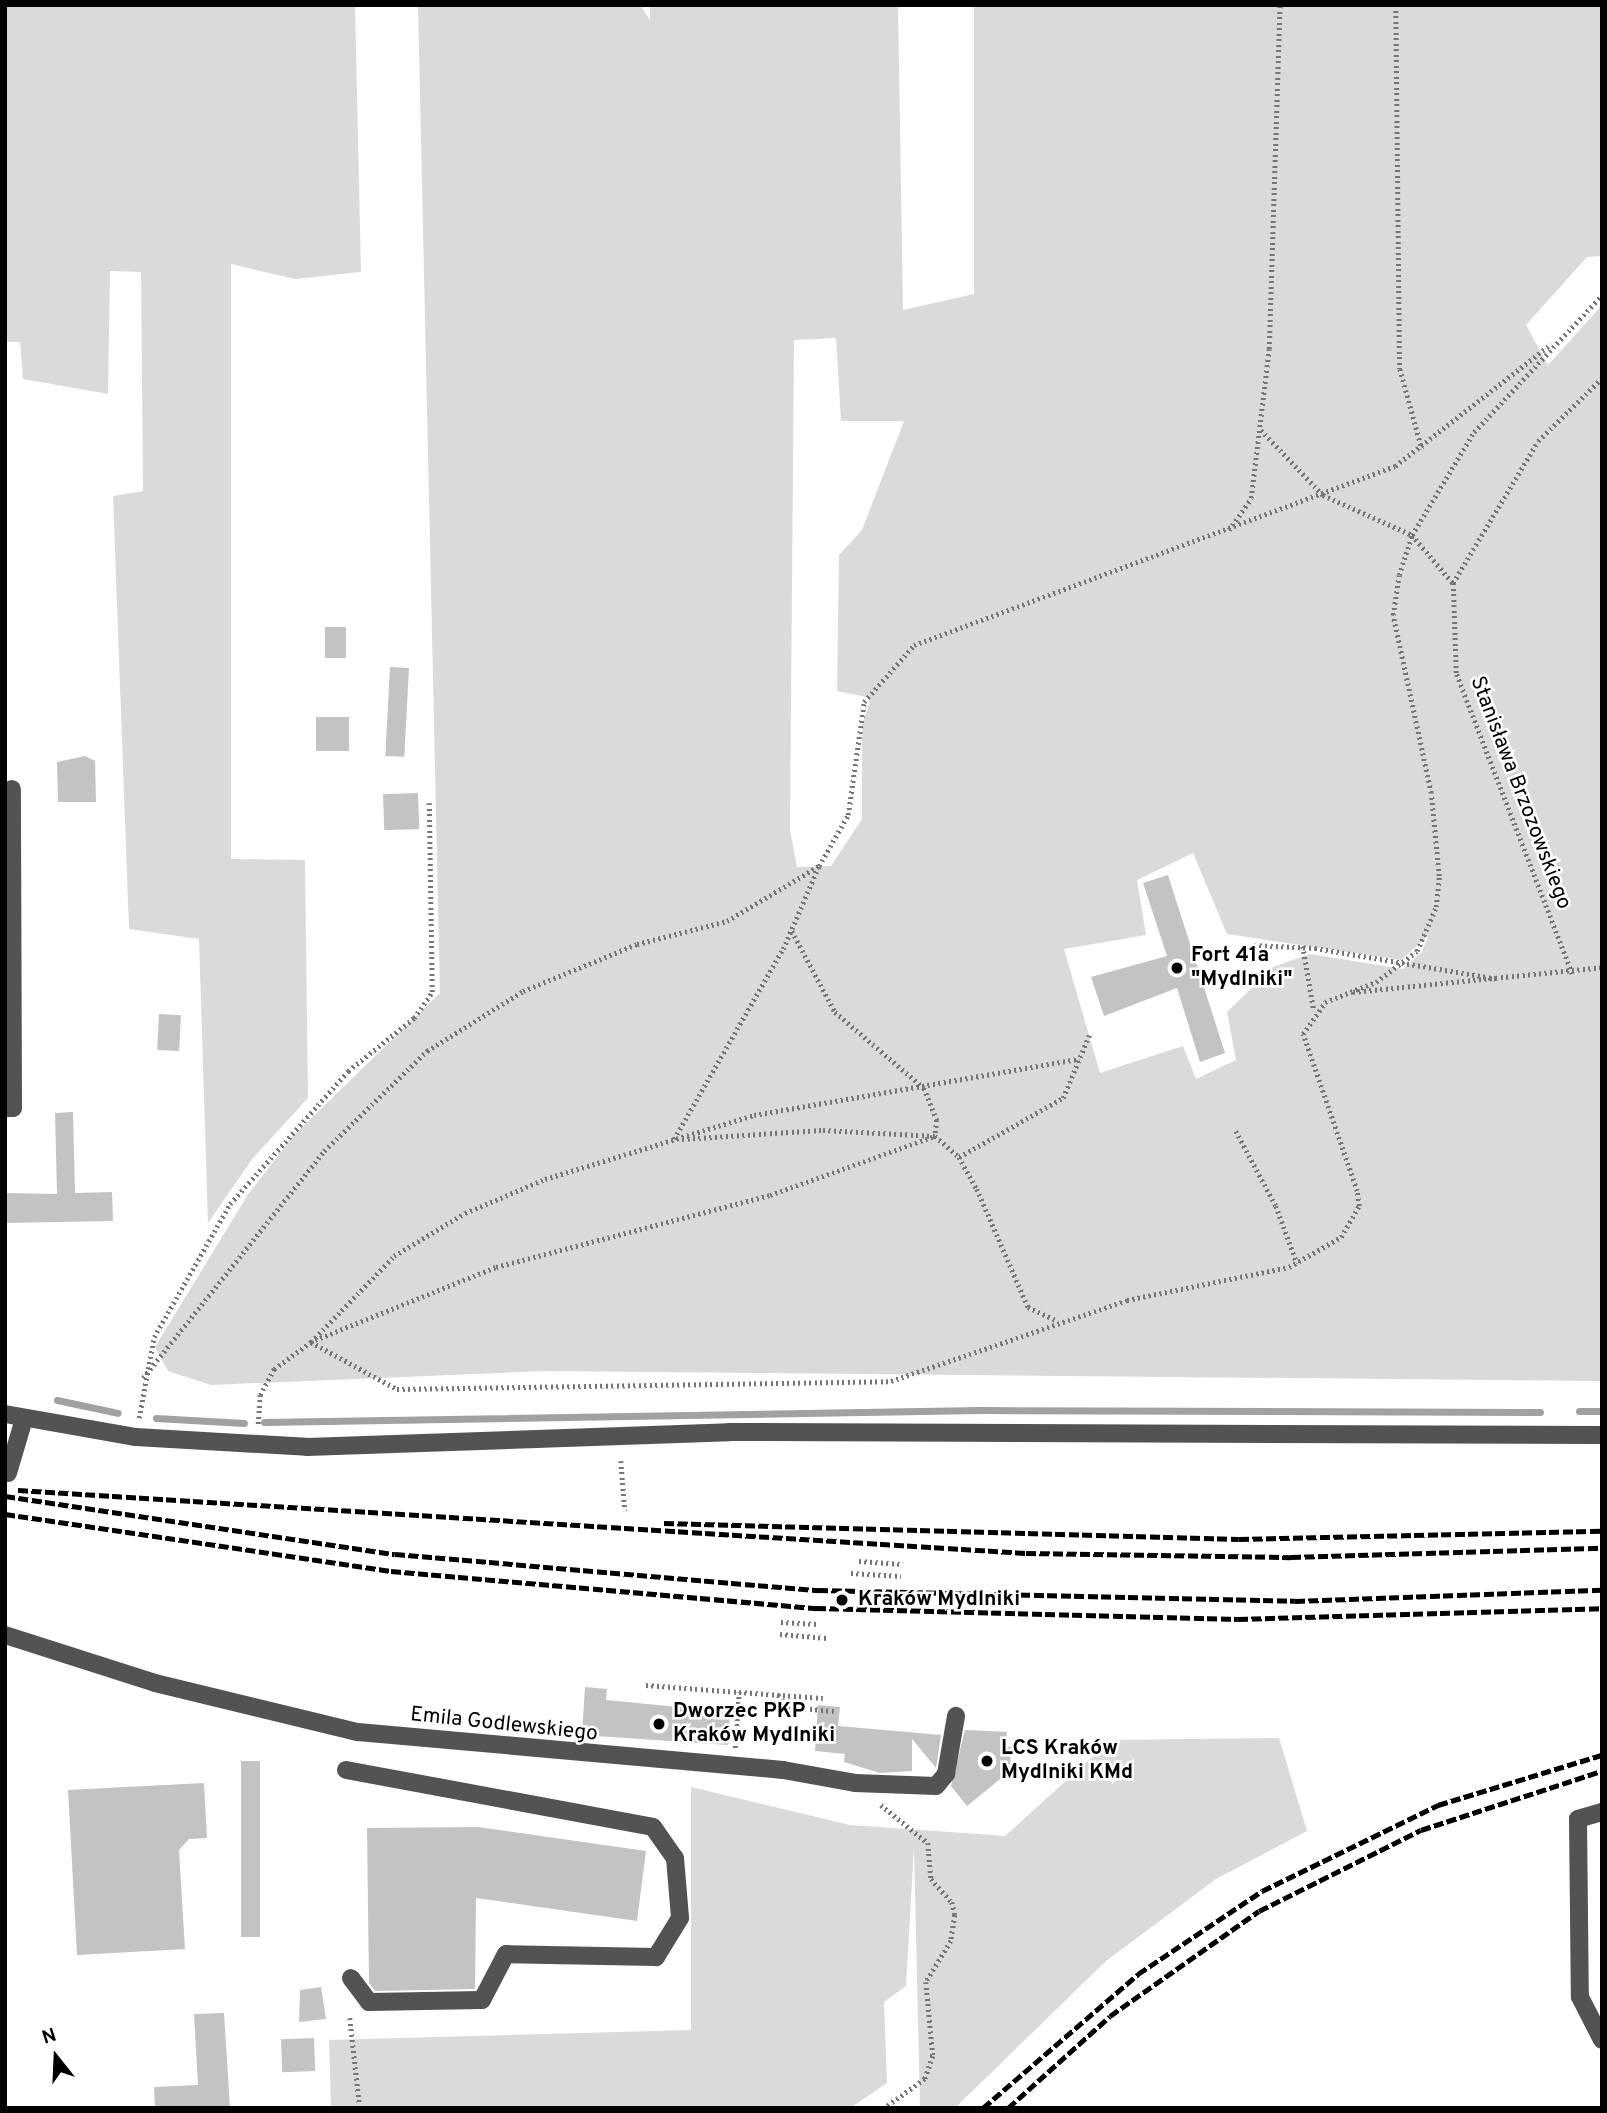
<!DOCTYPE html>
<meta charset="utf-8">
<style>
body{margin:0}
#map{position:relative;width:1607px;height:2113px;overflow:hidden;background:#fff;font-family:Overpass,sans-serif}
div>[style]{position:absolute}
.green>*{inset:0;background:#dadada}
.stream>*{height:7px;margin:-3.5px;padding:0 3.5px;transform-origin:3.5px;border-radius:3.5px;background:#a1a1a1}
.building>*{inset:0;background:#c3c3c3;transform-origin:0 0}
.path>*{height:4.5px;margin-top:-2.25px;transform-origin:0;background:repeating-linear-gradient(90deg,#757575 0 2px,transparent 0 5.5px)}
.minor>*{height:18px;margin:-9px;padding:0 9px;transform-origin:9px;border-radius:9px;background:#535353}
.rail>*{height:5px;margin-top:-2.5px;transform-origin:0;background:repeating-linear-gradient(90deg,#000 0 10px,transparent 0 13.5px)}
.dots>*{width:19px;height:19px;translate:-50% -50%;box-sizing:border-box;border:4px solid #fff;border-radius:50%}
span{translate:-50% -50%;white-space:nowrap;text-align:center;line-height:1.15;-webkit-text-stroke:5px #fff;paint-order:stroke}
.street-label{font-size:21px;color:#000}
.poi-label{font-size:21px;color:#000;font-weight:700}
.left{translate:0 -50%;text-align:left}
.frame{position:absolute;inset:0;border:7px solid #000;pointer-events:none}
.north{position:absolute;left:21px;top:2022px;width:70px;height:70px;-webkit-text-stroke:5px #fff;paint-order:stroke;rotate:342deg;font-size:19px;font-weight:700;line-height:28px;text-align:center;color:#000}
.north::after{content:'';display:block;margin:auto;width:24px;height:32px;background:#000;clip-path:polygon(50% 0,100% 100%,50% 72%,0 100%)}
</style>
<div id="map">
<div class="green">
<div style="clip-path:polygon(5px 5px,355px 5px,361px 272px,295px 279px,231px 264px,231px 859px,305px 860px,308px 1098px,253px 1158px,208px 1223px,199px 939px,129px 929px,113px 496px,143px 491px,141px 272px,110px 271px,108px 394px,23px 379px,20px 342px,5px 342px)"></div>
<div style="clip-path:polygon(evenodd,418px 5px,640px 5px,650px 20px,650px 5px,898px 5px,903px 310px,974px 294px,974px 5px,1602px 5px,1602px 256px,1587px 257px,1526px 325px,1548px 365px,1602px 305px,1602px 1381px,544px 1371px,211px 1385px,168px 1371px,155px 1347px,247px 1196px,293px 1136px,440px 993px,418px 5px,836px 338px,841px 421px,904px 421px,862px 530px,839px 555px,837px 691px,871px 698px,862px 725px,862px 819px,831px 866px,797px 867px,790px 830px,794px 340px,836px 338px,418px 5px,1193px 853px,1227px 934px,1401px 960px,1428px 936px,1422px 952px,1403px 969px,1310px 954px,1273px 967px,1227px 1012px,1236px 1060px,1196px 1079px,1183px 1046px,1100px 1073px,1064px 949px,1146px 935px,1137px 880px,1193px 853px)"></div>
<div style="clip-path:polygon(1279px 1738px,1307px 1831px,1216px 1879px,1106px 1961px,955px 2108px,920px 2108px,914px 1847px,906px 1986px,884px 2002px,887px 2083px,850px 2108px,331px 2108px,329px 2040px,691px 2030px,691px 1787px,850px 1825px,1005px 1836px,1111px 1740px)"></div>
</div>
<div class="stream">
<div style="left:57px;top:1400px;width:62px;rotate:12deg"></div>
<div style="left:1579px;top:1411px;width:23px"></div>
<div style="left:156px;top:1418px;width:88px;rotate:3.3deg"></div>
<div style="left:264px;top:1422px;width:715px;rotate:-0.96deg"></div>
<div style="left:979px;top:1410px;width:561px;rotate:0.2deg"></div>
</div>
<div class="building">
<div style="left:346px;top:627px;width:31px;height:21px;rotate:90deg"></div>
<div style="left:390px;top:667px;width:19px;height:89px;rotate:3deg"></div>
<div style="left:316px;top:717px;width:33px;height:34px"></div>
<div style="clip-path:polygon(85px 756px,95px 761px,96px 802px,58px 802px,57px 762px)"></div>
<div style="left:418px;top:793px;width:36px;height:35px;rotate:88deg"></div>
<div style="clip-path:polygon(1168px 875px,1225px 1053px,1200px 1062px,1177px 988px,1104px 1016px,1091px 977px,1167px 956px,1143px 883px)"></div>
<div style="left:159px;top:1014px;width:22px;height:36px;rotate:3deg"></div>
<div style="clip-path:polygon(73px 1112px,75px 1193px,112px 1192px,113px 1221px,5px 1223px,5px 1193px,57px 1194px,55px 1113px)"></div>
<div style="clip-path:polygon(585px 1687px,607px 1689px,606px 1700px,730px 1712px,728px 1745px,582px 1735px)"></div>
<div style="clip-path:polygon(818px 1705px,840px 1707px,838px 1726px,941px 1735px,936px 1768px,912px 1739px,912px 1771px,880px 1773px,844px 1762px,845px 1754px,815px 1751px)"></div>
<div style="clip-path:polygon(965px 1730px,1007px 1732px,1006px 1747px,1011px 1747px,1010px 1771px,967px 1806px,951px 1786px)"></div>
<div style="left:241px;top:1761px;width:19px;height:176px"></div>
<div style="clip-path:polygon(204px 1783px,207px 1838px,189px 1839px,179px 1850px,185px 1949px,77px 1955px,68px 1790px)"></div>
<div style="clip-path:polygon(478px 1827px,646px 1851px,637px 1921px,476px 1898px,475px 1989px,375px 1991px,369px 1983px,367px 1828px)"></div>
<div style="clip-path:polygon(321px 1987px,326px 2019px,299px 2022px,300px 1990px)"></div>
<div style="clip-path:polygon(224px 2013px,230px 2108px,155px 2108px,154px 2087px,198px 2085px,194px 2014px)"></div>
<div style="left:314px;top:2038px;width:33px;height:33px;rotate:88deg"></div>
</div>
<div class="path">
<div style="left:1396px;top:5px;width:364px;rotate:89.4deg"></div>
<div style="left:1400px;top:369px;width:83px;rotate:74.6deg"></div>
<div style="left:1261px;top:430px;width:90px;rotate:46.4deg"></div>
<div style="left:1323px;top:495px;width:98px;rotate:24.2deg"></div>
<div style="left:1412px;top:535px;width:63px;rotate:49.5deg"></div>
<div style="left:1229px;top:530px;width:39px;rotate:-55deg"></div>
<div style="left:1251px;top:498px;width:150px;rotate:-83.1deg"></div>
<div style="left:1269px;top:349px;width:344px;rotate:-88.2deg"></div>
<div style="left:792px;top:931px;width:92px;rotate:62deg"></div>
<div style="left:835px;top:1012px;width:117px;rotate:40.5deg"></div>
<div style="left:924px;top:1088px;width:35px;rotate:68deg"></div>
<div style="left:937px;top:1120px;width:16px;rotate:97deg"></div>
<div style="left:1254px;top:945px;width:61px;rotate:2.8deg"></div>
<div style="left:1315px;top:948px;width:186px;rotate:9.6deg"></div>
<div style="left:1303px;top:946px;width:66px;rotate:80.4deg"></div>
<div style="left:1572px;top:974px;width:323px;rotate:-111.1deg"></div>
<div style="left:1456px;top:673px;width:90px;rotate:-91.9deg"></div>
<div style="left:1453px;top:583px;width:165px;rotate:-59.1deg"></div>
<div style="left:1538px;top:441px;width:90px;rotate:-44.5deg"></div>
<div style="left:1353px;top:992px;width:250px;rotate:-5.7deg"></div>
<div style="left:1236px;top:1131px;width:85px;rotate:61.9deg"></div>
<div style="left:1276px;top:1206px;width:61px;rotate:69.8deg"></div>
<div style="left:674px;top:1139px;width:219px;rotate:-60.2deg"></div>
<div style="left:783px;top:949px;width:90px;rotate:-66.6deg"></div>
<div style="left:682px;top:1139px;width:141px;rotate:-3.7deg"></div>
<div style="left:823px;top:1130px;width:112px;rotate:3.1deg"></div>
<div style="left:935px;top:1136px;width:32px;rotate:41deg"></div>
<div style="left:959px;top:1157px;width:37px;rotate:61deg"></div>
<div style="left:977px;top:1189px;width:129px;rotate:66.6deg"></div>
<div style="left:1028px;top:1307px;width:33px;rotate:25deg"></div>
<div style="left:959px;top:1157px;width:120px;rotate:-29.6deg"></div>
<div style="left:1063px;top:1098px;width:70px;rotate:-67.4deg"></div>
<div style="left:315px;top:1340px;width:195px;rotate:-22deg"></div>
<div style="left:496px;top:1267px;width:283px;rotate:-14.7deg"></div>
<div style="left:770px;top:1195px;width:175px;rotate:-19.7deg"></div>
<div style="left:311px;top:1342px;width:98px;rotate:28.7deg"></div>
<div style="left:397px;top:1389px;width:494px;rotate:-0.9deg"></div>
<div style="left:891px;top:1381px;width:250px;rotate:-18.9deg"></div>
<div style="left:1127px;top:1300px;width:165px;rotate:-11.5deg"></div>
<div style="left:1289px;top:1267px;width:60px;rotate:-30deg"></div>
<div style="left:1341px;top:1237px;width:36px;rotate:-60deg"></div>
<div style="left:1359px;top:1206px;width:15px;rotate:-98deg"></div>
<div style="left:1357px;top:1191px;width:166px;rotate:-109deg"></div>
<div style="left:1303px;top:1034px;width:39px;rotate:-55deg"></div>
<div style="left:1325px;top:1002px;width:55px;rotate:-21.4deg"></div>
<div style="left:1376px;top:982px;width:51px;rotate:-37.1deg"></div>
<div style="left:1417px;top:951px;width:48px;rotate:-66.6deg"></div>
<div style="left:1436px;top:907px;width:31px;rotate:-84deg"></div>
<div style="left:1439px;top:876px;width:83px;rotate:-95.5deg"></div>
<div style="left:1431px;top:793px;width:182px;rotate:-102.1deg"></div>
<div style="left:1393px;top:615px;width:40px;rotate:-81.5deg"></div>
<div style="left:1399px;top:575px;width:42px;rotate:-72deg"></div>
<div style="left:1412px;top:535px;width:120px;rotate:-59deg"></div>
<div style="left:1474px;top:432px;width:187px;rotate:-46.9deg"></div>
<div style="left:143px;top:1378px;width:290px;rotate:-51.4deg"></div>
<div style="left:324px;top:1151px;width:144px;rotate:-44.2deg"></div>
<div style="left:427px;top:1051px;width:113px;rotate:-32deg"></div>
<div style="left:523px;top:991px;width:123px;rotate:-22.4deg"></div>
<div style="left:637px;top:944px;width:93px;rotate:-14.3deg"></div>
<div style="left:727px;top:921px;width:107px;rotate:-30.9deg"></div>
<div style="left:819px;top:866px;width:59px;rotate:-60.4deg"></div>
<div style="left:848px;top:815px;width:114px;rotate:-81.9deg"></div>
<div style="left:864px;top:702px;width:76px;rotate:-48.7deg"></div>
<div style="left:914px;top:645px;width:513px;rotate:-20.41deg"></div>
<div style="left:1395px;top:466px;width:198px;rotate:-38deg"></div>
<div style="left:139px;top:1418px;width:82px;rotate:-79.5deg"></div>
<div style="left:154px;top:1337px;width:153px;rotate:-60.3deg"></div>
<div style="left:230px;top:1204px;width:178px;rotate:-48.4deg"></div>
<div style="left:348px;top:1071px;width:85px;rotate:-38.8deg"></div>
<div style="left:414px;top:1018px;width:32px;rotate:-55deg"></div>
<div style="left:432px;top:992px;width:189px;rotate:-90.9deg"></div>
<div style="left:258px;top:1424px;width:29px;rotate:-86deg"></div>
<div style="left:260px;top:1395px;width:30px;rotate:-62deg"></div>
<div style="left:274px;top:1369px;width:46px;rotate:-36.1deg"></div>
<div style="left:311px;top:1342px;width:120px;rotate:-46deg"></div>
<div style="left:394px;top:1256px;width:83px;rotate:-31.2deg"></div>
<div style="left:465px;top:1213px;width:87px;rotate:-23deg"></div>
<div style="left:545px;top:1179px;width:219px;rotate:-17deg"></div>
<div style="left:754px;top:1115px;width:330px;rotate:-9.8deg"></div>
<div style="left:621px;top:1461px;width:50px;rotate:85.4deg"></div>
<div style="left:859px;top:1561px;width:43px;rotate:4deg"></div>
<div style="left:851px;top:1573px;width:50px;rotate:3.4deg"></div>
<div style="left:781px;top:1622px;width:37px;rotate:3deg"></div>
<div style="left:780px;top:1634px;width:47px;rotate:4.9deg"></div>
<div style="left:646px;top:1685px;width:93px;rotate:4.3deg"></div>
<div style="left:778px;top:1695px;width:16px;rotate:50deg"></div>
<div style="left:788px;top:1707px;width:46px;rotate:5deg"></div>
<div style="left:735px;top:1748px;width:56px;rotate:-85.9deg"></div>
<div style="left:739px;top:1692px;width:84px;rotate:4.1deg"></div>
<div style="left:881px;top:1805px;width:60px;rotate:39deg"></div>
<div style="left:928px;top:1843px;width:36px;rotate:85deg"></div>
<div style="left:931px;top:1879px;width:31px;rotate:48deg"></div>
<div style="left:952px;top:1902px;width:13px;rotate:77deg"></div>
<div style="left:955px;top:1915px;width:26px;rotate:99deg"></div>
<div style="left:951px;top:1941px;width:48px;rotate:121.4deg"></div>
<div style="left:926px;top:1982px;width:74px;rotate:84.6deg"></div>
<div style="left:933px;top:2056px;width:24px;rotate:109deg"></div>
<div style="left:925px;top:2079px;width:49px;rotate:144.1deg"></div>
<div style="left:350px;top:2018px;width:91px;rotate:83.7deg"></div>
</div>
<div class="minor">
<div style="left:5px;top:1108px;width:8px"></div>
<div style="left:13px;top:1108px;width:319px;rotate:-90.2deg"></div>
<div style="left:5px;top:1414px;width:133px;rotate:10deg"></div>
<div style="left:136px;top:1437px;width:171px;rotate:3.3deg"></div>
<div style="left:307px;top:1447px;width:422px;rotate:-2deg"></div>
<div style="left:729px;top:1432px;width:873px;rotate:0.2deg"></div>
<div style="left:8px;top:1473px;width:56px;rotate:-73.5deg"></div>
<div style="left:5px;top:1635px;width:157px;rotate:17.7deg"></div>
<div style="left:155px;top:1683px;width:209px;rotate:13.6deg"></div>
<div style="left:358px;top:1732px;width:427px;rotate:5.1deg"></div>
<div style="left:783px;top:1770px;width:73px;rotate:10.2deg"></div>
<div style="left:855px;top:1783px;width:81px;rotate:2.1deg"></div>
<div style="left:936px;top:1786px;width:16px;rotate:-50deg"></div>
<div style="left:946px;top:1774px;width:59px;rotate:-80.2deg"></div>
<div style="left:346px;top:1770px;width:312px;rotate:10.5deg"></div>
<div style="left:653px;top:1827px;width:38px;rotate:55deg"></div>
<div style="left:675px;top:1858px;width:60px;rotate:85.2deg"></div>
<div style="left:680px;top:1918px;width:46px;rotate:121.6deg"></div>
<div style="left:656px;top:1957px;width:150px;rotate:-178.9deg"></div>
<div style="left:506px;top:1954px;width:52px;rotate:117.6deg"></div>
<div style="left:482px;top:2000px;width:113px;rotate:179deg"></div>
<div style="left:369px;top:2002px;width:30px;rotate:-127deg"></div>
<div style="left:1602px;top:1812px;width:25px;rotate:164deg"></div>
<div style="left:1578px;top:1819px;width:178px;rotate:89.4deg"></div>
<div style="left:1580px;top:1997px;width:48px;rotate:62.9deg"></div>
</div>
<div class="rail">
<div style="left:18px;top:1490px;width:1010px;rotate:3.58deg"></div>
<div style="left:1026px;top:1553px;width:265px;rotate:0.9deg"></div>
<div style="left:1291px;top:1557px;width:311px;rotate:-1.7deg"></div>
<div style="left:5px;top:1496px;width:394px;rotate:8.5deg"></div>
<div style="left:395px;top:1554px;width:425px;rotate:4.9deg"></div>
<div style="left:818px;top:1590px;width:477px;rotate:1.3deg"></div>
<div style="left:1295px;top:1601px;width:307px;rotate:-2.1deg"></div>
<div style="left:5px;top:1514px;width:390px;rotate:8.4deg"></div>
<div style="left:391px;top:1571px;width:427px;rotate:5deg"></div>
<div style="left:816px;top:1608px;width:422px;rotate:1.5deg"></div>
<div style="left:1238px;top:1619px;width:364px;rotate:-1.7deg"></div>
<div style="left:664px;top:1523px;width:575px;rotate:1.59deg"></div>
<div style="left:1239px;top:1539px;width:363px;rotate:-1.3deg"></div>
<div style="left:983px;top:2108px;width:205px;rotate:-40.8deg"></div>
<div style="left:1138px;top:1974px;width:149px;rotate:-33.8deg"></div>
<div style="left:1262px;top:1891px;width:196px;rotate:-26deg"></div>
<div style="left:1438px;top:1805px;width:171px;rotate:-17deg"></div>
<div style="left:1008px;top:2108px;width:137px;rotate:-42deg"></div>
<div style="left:1110px;top:2016px;width:182px;rotate:-35.2deg"></div>
<div style="left:1259px;top:1911px;width:181px;rotate:-26.6deg"></div>
<div style="left:1421px;top:1830px;width:190px;rotate:-18.1deg"></div>
</div>
<div class="dots">
<div style="left:1177px;top:968px;background:#000"></div>
<div style="left:842px;top:1600px;background:#000"></div>
<div style="left:659px;top:1724px;background:#000"></div>
<div style="left:987px;top:1761px;background:#000"></div>
</div>
<div class="street-label">
<span style="left:1520px;top:793px;rotate:69deg">Stanisława Brzozowskiego</span>
<span style="left:504px;top:1725px;rotate:6deg">Emila Godlewskiego</span>
</div>
<div class="poi-label">
<span class="left" style="left:1191px;top:968px">Fort 41a<br>"Mydlniki"</span>
<span class="left" style="left:858px;top:1600px">Kraków Mydlniki</span>
<span class="left" style="left:673px;top:1724px">Dworzec PKP<br>Kraków Mydlniki</span>
<span class="left" style="left:1001px;top:1761px">LCS Kraków<br>Mydlniki KMd</span>
</div>
<div class="frame"></div>
<div class="north">N</div>
</div>
